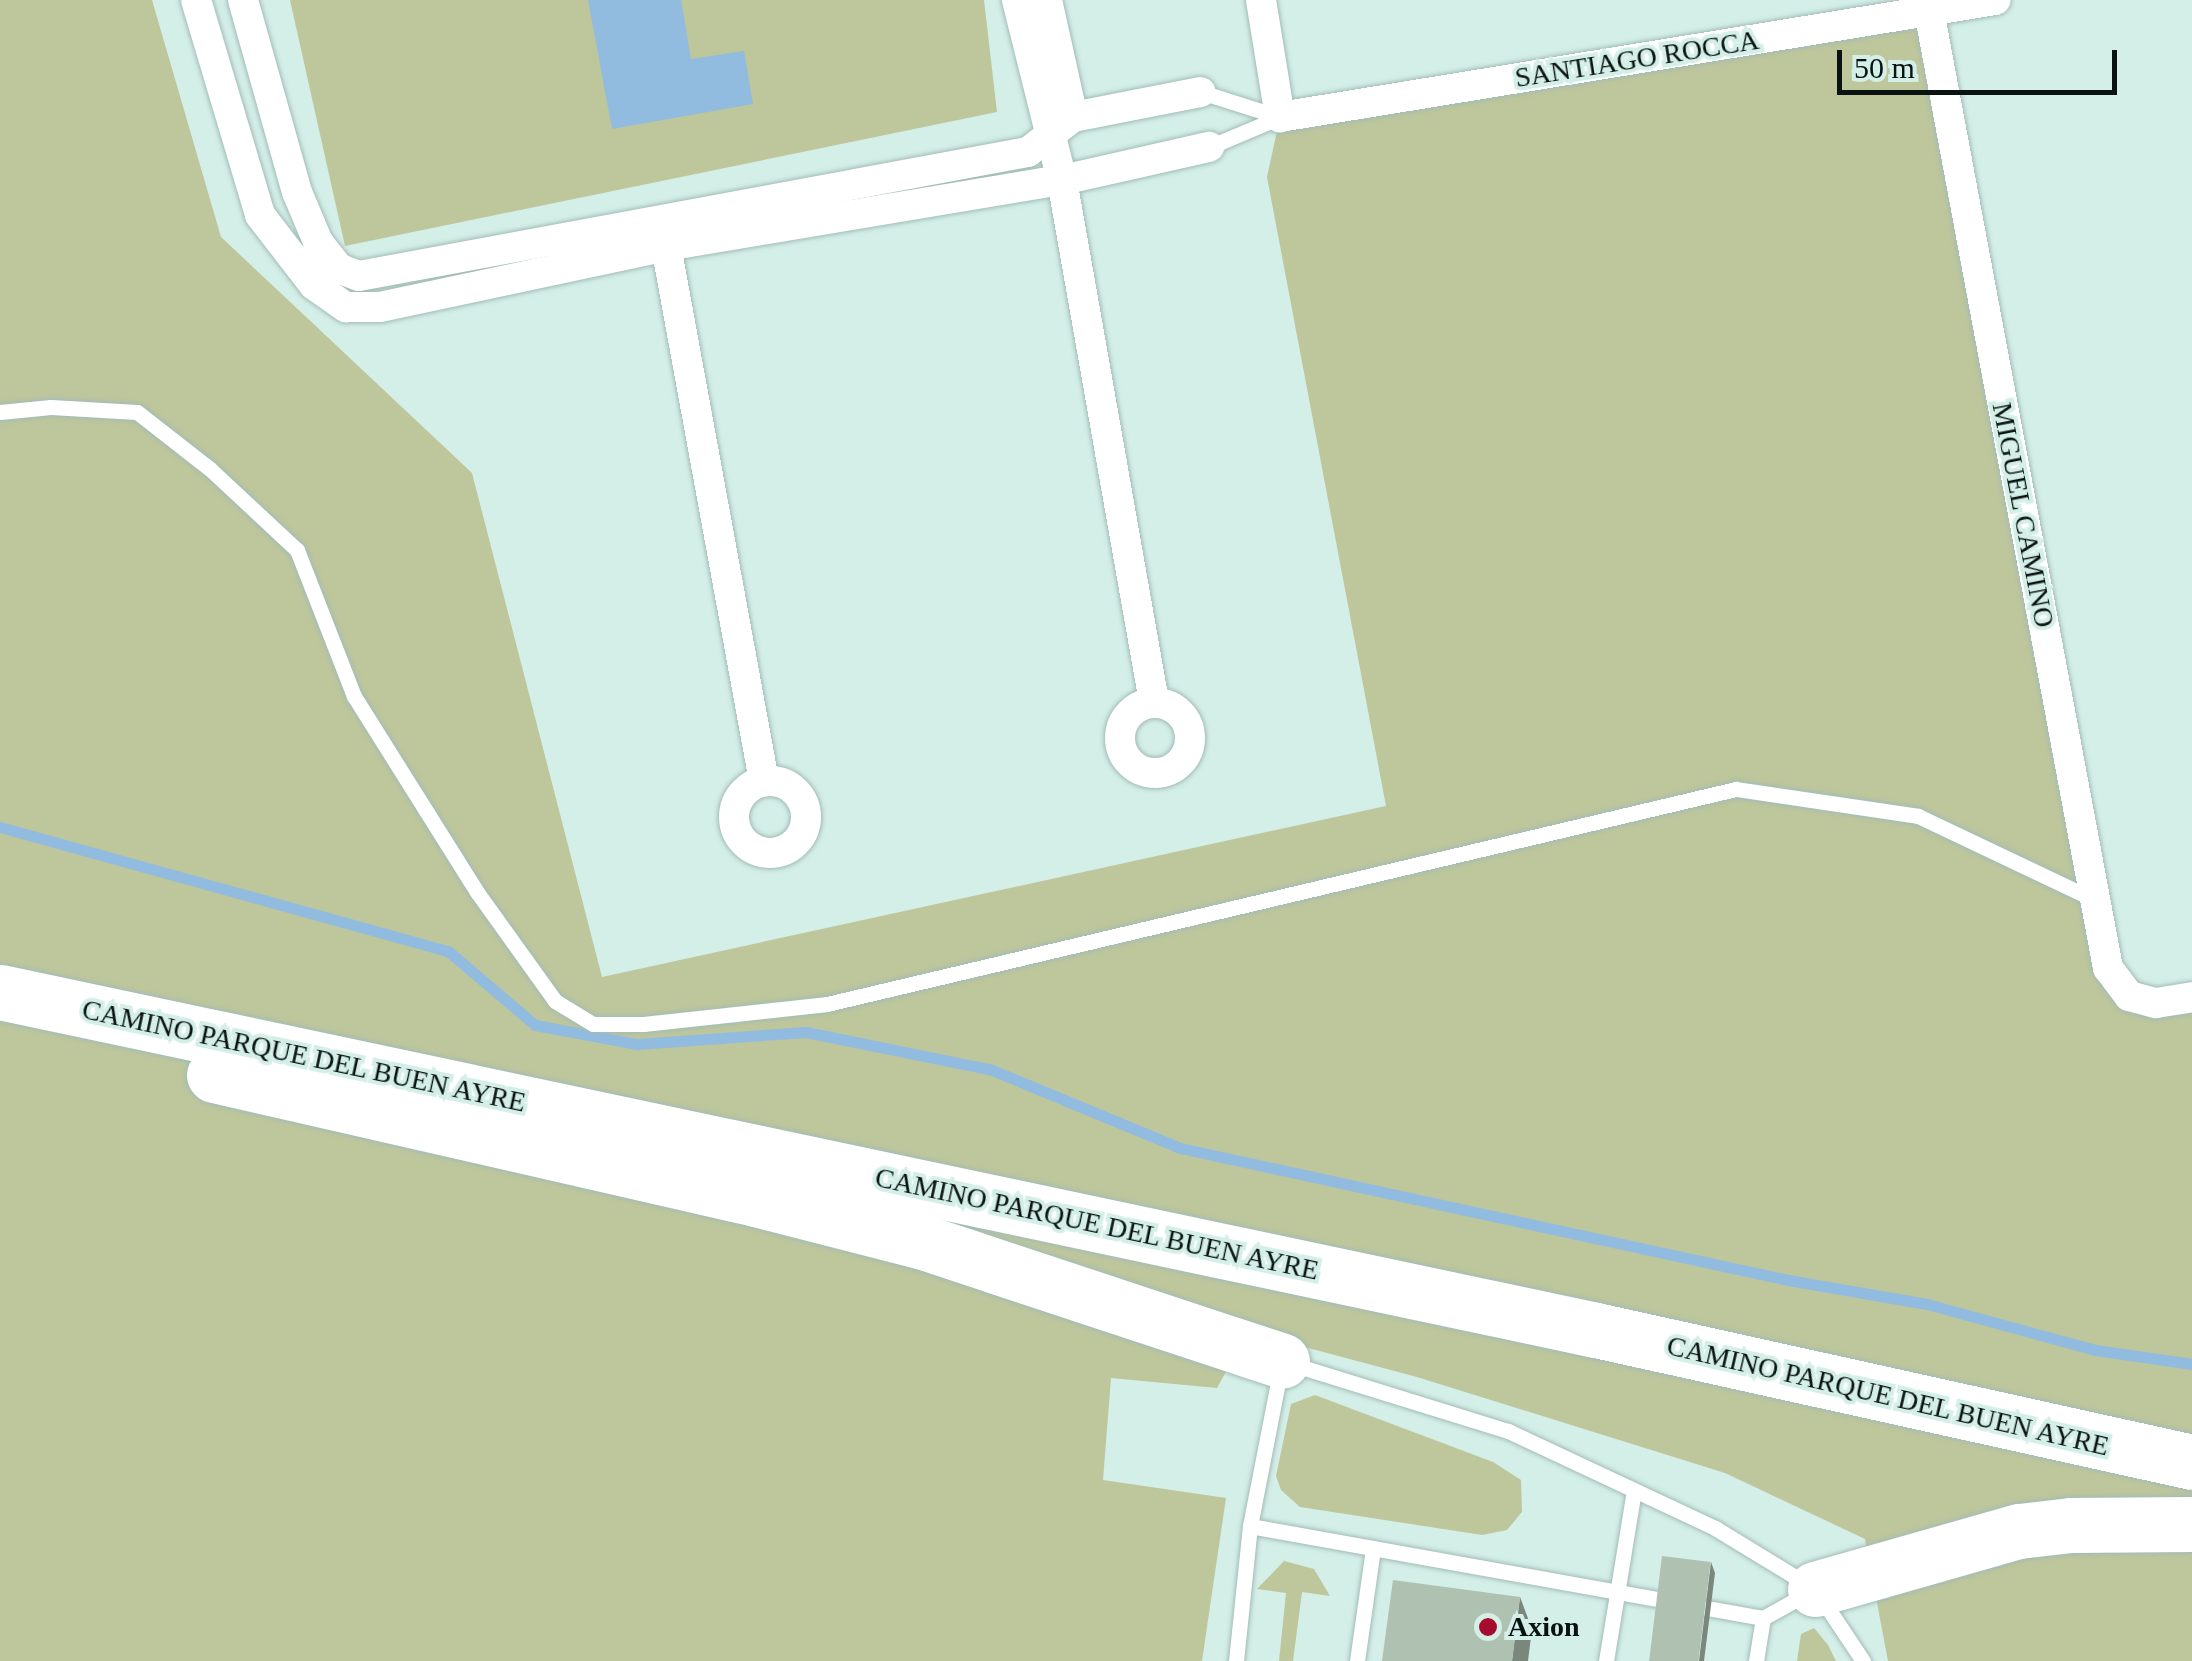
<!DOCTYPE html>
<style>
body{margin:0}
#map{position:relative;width:2192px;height:1661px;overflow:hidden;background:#d4eee8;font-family:Georgia,serif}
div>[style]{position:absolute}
.green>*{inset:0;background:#bec69c}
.water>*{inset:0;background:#92bbe0}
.stream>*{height:11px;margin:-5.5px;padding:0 5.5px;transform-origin:5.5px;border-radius:5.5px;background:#92bbe0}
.roads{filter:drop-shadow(0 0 2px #a2bcb6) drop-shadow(0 0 2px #a2bcb6)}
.lane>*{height:15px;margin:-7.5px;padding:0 7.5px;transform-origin:7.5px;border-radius:7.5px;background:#fff}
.street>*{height:30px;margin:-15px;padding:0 15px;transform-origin:15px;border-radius:15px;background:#fff}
.street>.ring{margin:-15px;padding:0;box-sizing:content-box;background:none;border:30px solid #fff;border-radius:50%}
.highway>*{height:55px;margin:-27.5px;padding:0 27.5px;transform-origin:27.5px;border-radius:27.5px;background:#fff}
.shaded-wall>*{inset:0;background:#7a877c}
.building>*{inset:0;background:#afc1b1;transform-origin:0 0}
.dots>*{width:28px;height:28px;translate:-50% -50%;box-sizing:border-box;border:5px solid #d4eee8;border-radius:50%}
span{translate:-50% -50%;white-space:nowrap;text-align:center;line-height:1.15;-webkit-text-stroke:8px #d4eee8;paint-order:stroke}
.street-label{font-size:28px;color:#0a1311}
.poi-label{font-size:28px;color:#0a1311;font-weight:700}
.left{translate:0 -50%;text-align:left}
.scale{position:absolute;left:1837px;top:50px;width:280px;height:45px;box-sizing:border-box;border:5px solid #0a1311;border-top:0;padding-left:12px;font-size:30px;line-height:35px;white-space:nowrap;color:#0a1311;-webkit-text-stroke:8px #d4eee8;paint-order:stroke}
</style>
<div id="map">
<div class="green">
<div style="clip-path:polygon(0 0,152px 0,221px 237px,472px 473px,602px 977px,1386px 806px,1267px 177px,1280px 117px,1929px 12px,2107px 968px,2129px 996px,2192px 997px,2192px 1661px,1888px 1661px,1865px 1539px,1725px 1473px,1417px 1377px,1248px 1332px,1217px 1388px,1111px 1378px,1103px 1480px,1226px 1498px,1202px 1661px,0 1661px)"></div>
<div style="clip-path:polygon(290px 0,984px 0,997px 112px,345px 246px)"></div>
<div style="clip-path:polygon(1315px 1395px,1493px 1462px,1521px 1480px,1522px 1512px,1507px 1530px,1482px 1535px,1300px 1507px,1281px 1490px,1276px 1476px,1291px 1404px)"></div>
<div style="clip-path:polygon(1284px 1561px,1314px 1569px,1330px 1596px,1302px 1592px,1293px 1661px,1279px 1661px,1286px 1593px,1257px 1589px)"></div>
<div style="clip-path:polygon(1814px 1628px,1828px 1645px,1836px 1661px,1797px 1661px,1801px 1634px)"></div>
</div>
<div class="water">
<div style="clip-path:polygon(588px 0,681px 0,691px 59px,744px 51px,753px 104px,612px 129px)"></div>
</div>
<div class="stream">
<div style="left:0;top:827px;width:465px;rotate:15.5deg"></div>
<div style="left:448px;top:951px;width:114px;rotate:40.4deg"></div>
<div style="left:535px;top:1025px;width:104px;rotate:10.6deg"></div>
<div style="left:637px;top:1044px;width:169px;rotate:-4.1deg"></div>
<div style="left:806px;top:1032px;width:190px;rotate:11.5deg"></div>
<div style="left:992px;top:1070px;width:204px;rotate:22.5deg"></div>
<div style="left:1180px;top:1148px;width:622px;rotate:12.25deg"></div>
<div style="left:1788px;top:1280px;width:141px;rotate:9.8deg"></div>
<div style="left:1927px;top:1304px;width:174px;rotate:15.3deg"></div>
<div style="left:2095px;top:1350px;width:98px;rotate:8.2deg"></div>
</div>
<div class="roads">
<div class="lane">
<div style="left:1201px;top:92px;width:83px;rotate:17.6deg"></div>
<div style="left:1209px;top:147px;width:77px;rotate:-22.9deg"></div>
<div style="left:0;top:412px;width:51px;rotate:-5.6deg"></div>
<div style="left:51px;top:407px;width:86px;rotate:3.3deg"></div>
<div style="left:137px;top:412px;width:93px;rotate:38deg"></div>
<div style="left:210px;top:469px;width:119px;rotate:43deg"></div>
<div style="left:297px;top:550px;width:157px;rotate:68.7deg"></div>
<div style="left:354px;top:696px;width:231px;rotate:57.9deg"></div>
<div style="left:477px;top:892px;width:134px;rotate:54.4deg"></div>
<div style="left:555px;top:1001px;width:44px;rotate:31.2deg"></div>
<div style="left:593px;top:1024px;width:51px"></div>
<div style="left:644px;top:1024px;width:184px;rotate:-6.2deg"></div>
<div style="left:827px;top:1004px;width:934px;rotate:-13.31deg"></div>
<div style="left:1736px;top:789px;width:184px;rotate:8.4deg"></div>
<div style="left:1918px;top:816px;width:196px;rotate:25.4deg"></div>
<div style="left:1250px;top:1526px;width:521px;rotate:10.17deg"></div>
<div style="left:1763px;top:1618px;width:49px;rotate:-29.2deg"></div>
<div style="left:1236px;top:1661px;width:136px;rotate:-84.1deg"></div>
<div style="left:1250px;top:1526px;width:168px;rotate:-79deg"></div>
<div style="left:1282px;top:1361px;width:237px;rotate:17.2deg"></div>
<div style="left:1508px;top:1431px;width:229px;rotate:25.1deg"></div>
<div style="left:1715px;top:1528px;width:117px;rotate:31.4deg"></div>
<div style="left:1815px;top:1589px;width:87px;rotate:56.3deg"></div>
<div style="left:1357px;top:1661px;width:114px;rotate:-81.9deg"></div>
<div style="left:1606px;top:1661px;width:173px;rotate:-80.7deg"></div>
<div style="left:1756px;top:1661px;width:44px;rotate:-80.8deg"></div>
</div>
<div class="street">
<div style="left:196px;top:0;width:224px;rotate:73.4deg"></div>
<div style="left:260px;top:215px;width:88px;rotate:52.4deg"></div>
<div style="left:314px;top:285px;width:39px;rotate:35deg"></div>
<div style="left:346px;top:307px;width:34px"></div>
<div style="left:380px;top:307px;width:292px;rotate:-12deg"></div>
<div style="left:666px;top:246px;width:401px;rotate:-9.5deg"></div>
<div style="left:1062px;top:180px;width:151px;rotate:-12.7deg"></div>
<div style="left:243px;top:0;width:199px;rotate:74.3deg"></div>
<div style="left:297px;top:192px;width:54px;rotate:67.2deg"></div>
<div style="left:318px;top:242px;width:33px;rotate:52deg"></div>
<div style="left:338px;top:268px;width:22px;rotate:21deg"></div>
<div style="left:359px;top:276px;width:680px;rotate:-10.5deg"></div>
<div style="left:1028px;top:152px;width:57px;rotate:-37.9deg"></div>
<div style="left:1073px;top:117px;width:130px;rotate:-11.1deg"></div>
<div style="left:1017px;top:0;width:186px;rotate:76deg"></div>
<div style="left:1062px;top:180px;width:530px;rotate:80deg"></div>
<div style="left:1047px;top:0;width:120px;rotate:77.5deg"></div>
<div style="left:1261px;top:0;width:119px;rotate:80.8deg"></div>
<div style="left:1280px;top:117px;width:725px;rotate:-9.29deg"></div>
<div style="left:1927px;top:0;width:985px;rotate:79.41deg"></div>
<div style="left:2108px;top:968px;width:35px;rotate:53deg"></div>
<div style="left:2129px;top:996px;width:28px;rotate:15deg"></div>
<div style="left:2156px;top:1003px;width:36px;rotate:-9deg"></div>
<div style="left:659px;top:231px;width:17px;rotate:65deg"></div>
<div style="left:666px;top:246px;width:544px;rotate:79.62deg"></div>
<div class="ring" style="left:1120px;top:703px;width:40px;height:40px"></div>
<div class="ring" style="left:734px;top:781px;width:42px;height:42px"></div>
</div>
<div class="highway">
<div style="left:0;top:992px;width:1631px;rotate:11.96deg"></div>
<div style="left:1596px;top:1330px;width:610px;rotate:12.49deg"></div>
<div style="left:214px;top:1075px;width:556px;rotate:12.89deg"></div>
<div style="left:756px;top:1199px;width:172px;rotate:14.4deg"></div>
<div style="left:923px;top:1242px;width:378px;rotate:18.3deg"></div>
<div style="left:1815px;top:1589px;width:212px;rotate:-15.9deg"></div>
<div style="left:2019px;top:1531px;width:52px;rotate:-6.6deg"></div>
<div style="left:2071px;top:1525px;width:121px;rotate:-0.5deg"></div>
</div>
</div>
<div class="shaded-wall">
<div style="clip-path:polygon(1711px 1562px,1715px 1573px,1704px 1661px,1699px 1661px)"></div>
<div style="clip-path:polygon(1520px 1597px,1532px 1629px,1528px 1661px,1512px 1661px)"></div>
</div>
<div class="building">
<div style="left:1662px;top:1556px;width:49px;height:106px;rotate:7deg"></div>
<div style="clip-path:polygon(1393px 1580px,1520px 1597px,1512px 1661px,1382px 1661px)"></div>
</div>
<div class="dots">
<div style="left:1488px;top:1627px;background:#a60c2e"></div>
</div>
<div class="street-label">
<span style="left:1637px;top:59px;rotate:-9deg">SANTIAGO ROCCA</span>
<span style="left:2023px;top:515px;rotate:79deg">MIGUEL CAMINO</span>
<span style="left:304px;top:1056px;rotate:12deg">CAMINO PARQUE DEL BUEN AYRE</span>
<span style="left:1097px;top:1224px;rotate:12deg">CAMINO PARQUE DEL BUEN AYRE</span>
<span style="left:1888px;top:1396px;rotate:13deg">CAMINO PARQUE DEL BUEN AYRE</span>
</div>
<div class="poi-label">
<span class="left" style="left:1508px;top:1627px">Axion</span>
</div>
<div class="scale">50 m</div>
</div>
